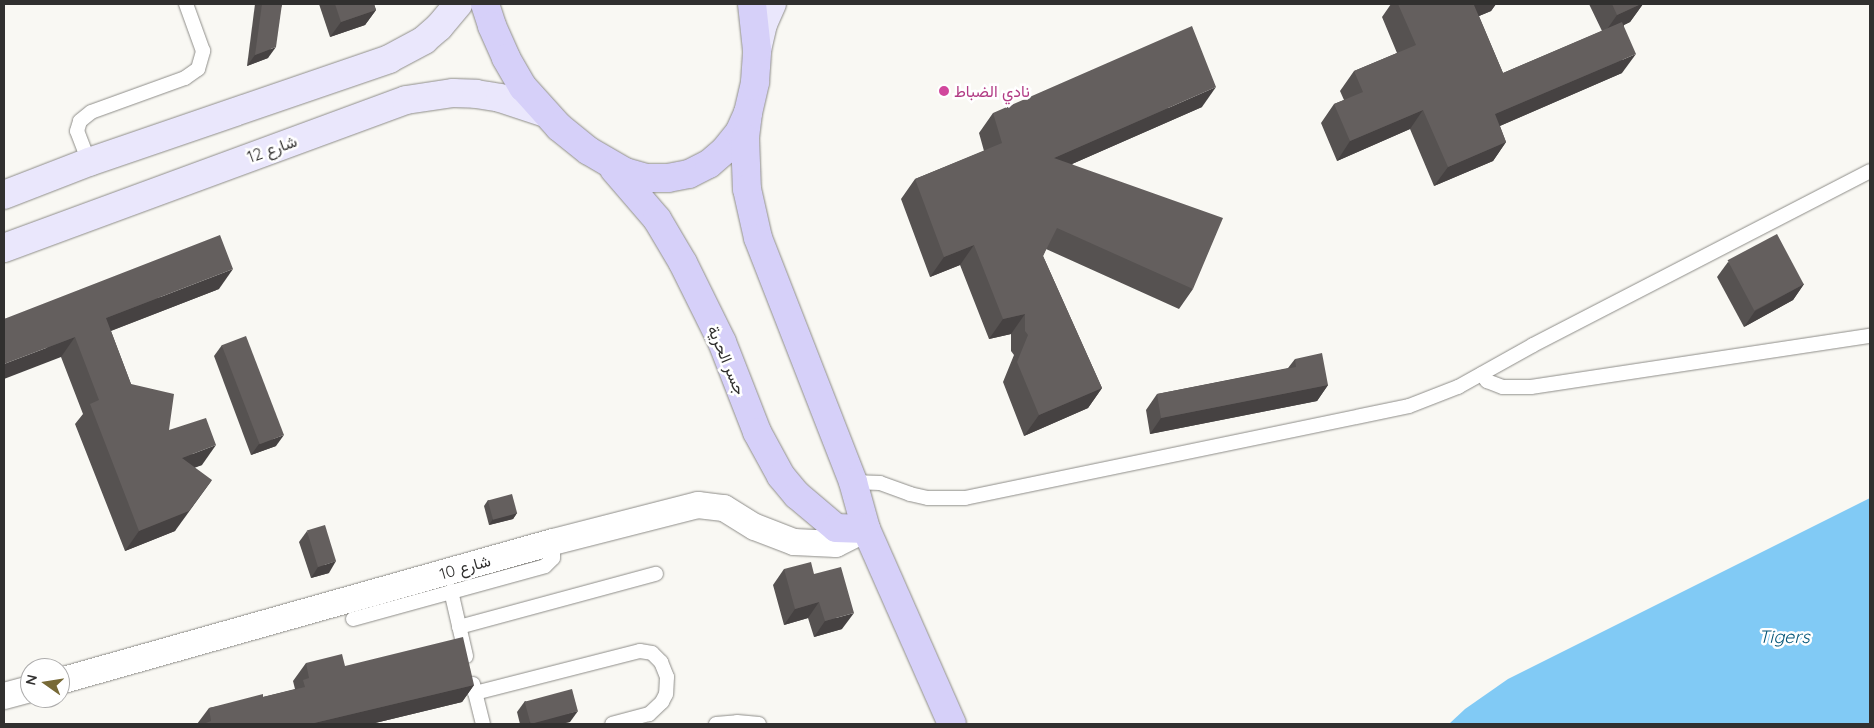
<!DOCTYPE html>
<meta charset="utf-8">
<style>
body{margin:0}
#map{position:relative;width:1874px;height:728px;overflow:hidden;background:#f9f8f3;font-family:Quicksand,Vazirmatn,sans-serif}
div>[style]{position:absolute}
.water>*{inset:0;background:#81caf5}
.roads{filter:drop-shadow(0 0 1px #8e8d89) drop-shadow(0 0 1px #8e8d89)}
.lane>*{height:14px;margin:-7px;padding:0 7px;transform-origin:7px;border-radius:7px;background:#fff}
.street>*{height:26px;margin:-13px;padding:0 13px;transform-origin:13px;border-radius:13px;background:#fff}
.secondary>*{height:28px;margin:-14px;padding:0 14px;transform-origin:14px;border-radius:14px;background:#eae7fc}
.primary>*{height:28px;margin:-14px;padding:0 14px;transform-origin:14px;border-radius:14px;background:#d6d0f9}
.wall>*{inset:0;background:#565251}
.shaded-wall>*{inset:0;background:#464242}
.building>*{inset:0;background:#645f5e;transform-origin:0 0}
.dots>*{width:14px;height:14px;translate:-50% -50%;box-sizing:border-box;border:2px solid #fff;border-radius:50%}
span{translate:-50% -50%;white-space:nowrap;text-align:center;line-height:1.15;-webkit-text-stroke:5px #fff;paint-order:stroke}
.hotel-label{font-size:16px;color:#b23c85}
.left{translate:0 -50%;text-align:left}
.street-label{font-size:16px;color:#31302f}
.water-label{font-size:18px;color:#045679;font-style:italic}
.frame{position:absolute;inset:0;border:5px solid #31302f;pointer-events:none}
.north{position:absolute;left:20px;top:658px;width:50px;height:50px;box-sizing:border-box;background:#fff;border:1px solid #adacac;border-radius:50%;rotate:283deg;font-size:14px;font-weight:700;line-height:20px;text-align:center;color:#31302f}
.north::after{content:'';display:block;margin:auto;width:18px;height:22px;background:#776936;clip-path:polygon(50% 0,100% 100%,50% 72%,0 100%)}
</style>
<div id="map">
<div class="water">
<div style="clip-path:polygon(1870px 498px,1870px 724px,1449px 724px,1465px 709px,1508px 679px)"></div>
</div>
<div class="roads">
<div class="lane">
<div style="left:89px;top:162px;width:33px;rotate:-111deg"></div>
<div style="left:77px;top:131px;width:10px;rotate:-73deg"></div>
<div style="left:80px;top:121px;width:14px;rotate:-39deg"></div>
<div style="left:91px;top:112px;width:100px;rotate:-19.9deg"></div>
<div style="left:185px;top:78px;width:16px;rotate:-35deg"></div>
<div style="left:198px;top:69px;width:19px;rotate:-74deg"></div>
<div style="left:203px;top:51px;width:50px;rotate:-109.9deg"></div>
<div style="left:1482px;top:374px;width:9px;rotate:54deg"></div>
<div style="left:1487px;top:381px;width:17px;rotate:21deg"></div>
<div style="left:1503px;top:387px;width:28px"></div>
<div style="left:1531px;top:387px;width:343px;rotate:-8.6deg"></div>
<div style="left:853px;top:482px;width:27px;rotate:2deg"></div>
<div style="left:880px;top:483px;width:32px;rotate:20deg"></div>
<div style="left:910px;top:494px;width:18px;rotate:13deg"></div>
<div style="left:928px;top:498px;width:37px"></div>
<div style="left:965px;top:498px;width:453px;rotate:-11.7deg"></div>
<div style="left:1409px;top:406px;width:53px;rotate:-21.2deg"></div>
<div style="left:1458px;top:387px;width:86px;rotate:-29.2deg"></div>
<div style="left:1533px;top:345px;width:379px;rotate:-27.3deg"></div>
<div style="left:451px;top:591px;width:67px;rotate:77deg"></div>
<div style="left:353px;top:619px;width:199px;rotate:-15.4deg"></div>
<div style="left:545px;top:566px;width:11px;rotate:-45deg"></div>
<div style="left:553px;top:558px;width:16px;rotate:-90deg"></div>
<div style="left:459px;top:627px;width:204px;rotate:-15.1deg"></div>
<div style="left:473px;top:684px;width:41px;rotate:76deg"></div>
<div style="left:475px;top:693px;width:170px;rotate:-14.3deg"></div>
<div style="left:640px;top:651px;width:12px;rotate:9deg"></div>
<div style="left:652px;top:653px;width:13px;rotate:45deg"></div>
<div style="left:661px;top:662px;width:16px;rotate:68deg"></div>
<div style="left:667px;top:677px;width:17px;rotate:93deg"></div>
<div style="left:666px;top:694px;width:9px;rotate:117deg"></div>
<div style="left:662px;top:702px;width:18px;rotate:137deg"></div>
<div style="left:649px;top:714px;width:38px;rotate:165deg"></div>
<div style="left:716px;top:724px;width:21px;rotate:-5deg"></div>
<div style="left:737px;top:722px;width:22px;rotate:5deg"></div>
</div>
<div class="street">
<div style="left:60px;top:681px;width:512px;rotate:-15.75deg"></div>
<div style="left:553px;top:542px;width:150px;rotate:-14.3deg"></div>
<div style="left:698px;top:505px;width:26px;rotate:7deg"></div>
<div style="left:724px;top:508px;width:36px;rotate:32deg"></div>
<div style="left:755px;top:527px;width:42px;rotate:21deg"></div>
<div style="left:794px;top:542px;width:42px;rotate:2.7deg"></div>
<div style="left:836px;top:544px;width:34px;rotate:-27deg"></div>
<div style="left:4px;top:696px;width:27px;rotate:-15deg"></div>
</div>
<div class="secondary">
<div style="left:757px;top:50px;width:27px;rotate:-77deg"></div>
<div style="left:763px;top:24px;width:22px;rotate:-66deg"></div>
<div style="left:4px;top:195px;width:91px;rotate:-21.2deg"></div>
<div style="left:89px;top:162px;width:317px;rotate:-18.9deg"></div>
<div style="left:389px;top:59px;width:40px;rotate:-28deg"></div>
<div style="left:424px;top:40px;width:20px;rotate:-41deg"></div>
<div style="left:439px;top:27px;width:30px;rotate:-50deg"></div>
<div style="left:4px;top:248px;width:428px;rotate:-20.2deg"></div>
<div style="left:406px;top:100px;width:48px;rotate:-8.5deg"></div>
<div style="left:453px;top:93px;width:23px;rotate:2deg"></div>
<div style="left:476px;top:94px;width:24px;rotate:9deg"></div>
<div style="left:500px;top:98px;width:47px;rotate:18.4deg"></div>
</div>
<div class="primary">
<div style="left:485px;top:4px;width:23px;rotate:72deg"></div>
<div style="left:492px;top:26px;width:35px;rotate:66deg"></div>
<div style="left:506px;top:58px;width:34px;rotate:60deg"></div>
<div style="left:523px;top:87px;width:54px;rotate:48deg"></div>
<div style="left:559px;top:127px;width:38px;rotate:39deg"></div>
<div style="left:589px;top:151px;width:42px;rotate:30.3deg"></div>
<div style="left:625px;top:172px;width:22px;rotate:16deg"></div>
<div style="left:646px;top:178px;width:22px"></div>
<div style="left:668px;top:178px;width:21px;rotate:-11deg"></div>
<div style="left:689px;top:174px;width:22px;rotate:-27deg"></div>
<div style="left:709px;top:164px;width:21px;rotate:-41deg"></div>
<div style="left:725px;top:150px;width:22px;rotate:-51deg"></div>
<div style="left:739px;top:133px;width:22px;rotate:-66deg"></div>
<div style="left:748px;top:113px;width:32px;rotate:-77deg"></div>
<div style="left:755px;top:82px;width:32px;rotate:-86deg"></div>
<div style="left:757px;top:50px;width:46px;rotate:-96.2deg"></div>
<div style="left:748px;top:113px;width:25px;rotate:97deg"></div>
<div style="left:745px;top:138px;width:51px;rotate:87.8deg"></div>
<div style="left:747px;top:189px;width:50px;rotate:77.3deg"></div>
<div style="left:758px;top:238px;width:262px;rotate:68.7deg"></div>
<div style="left:853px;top:482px;width:49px;rotate:74.5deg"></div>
<div style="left:866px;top:529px;width:213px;rotate:66.2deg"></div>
<div style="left:614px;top:169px;width:66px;rotate:49.3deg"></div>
<div style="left:657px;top:219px;width:51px;rotate:59.4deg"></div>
<div style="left:683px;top:263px;width:88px;rotate:63.7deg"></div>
<div style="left:722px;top:342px;width:97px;rotate:68.7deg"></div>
<div style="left:757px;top:432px;width:50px;rotate:61.4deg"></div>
<div style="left:781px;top:476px;width:25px;rotate:50deg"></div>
<div style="left:797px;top:495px;width:51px;rotate:40.2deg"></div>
<div style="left:836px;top:528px;width:30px;rotate:2deg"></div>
</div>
</div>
<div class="wall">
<div style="clip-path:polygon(255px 4px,282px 4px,268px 58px,247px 66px)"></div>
<div style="clip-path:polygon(319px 4px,374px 4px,376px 10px,365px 25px,330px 37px)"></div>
<div style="clip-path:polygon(1391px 4px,1496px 4px,1491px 11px,1479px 16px,1503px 73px,1602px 31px,1589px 4px,1643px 4px,1630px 22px,1624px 25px,1622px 73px,1500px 126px,1506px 142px,1493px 161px,1434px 186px,1410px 129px,1337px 161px,1321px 123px,1334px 104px,1344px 100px,1340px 91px,1354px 71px,1397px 53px,1382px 17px)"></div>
<div style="clip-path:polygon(1202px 107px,1072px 164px,1193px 289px,1179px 309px,1046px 249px,1043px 256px,1102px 388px,1088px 408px,1024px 436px,1003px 382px,1014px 355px,1011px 351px,1011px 334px,989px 339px,960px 265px,930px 277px,901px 199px,915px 179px,984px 151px,979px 133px,993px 113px)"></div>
<div style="clip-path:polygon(1728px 262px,1804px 284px,1793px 300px,1744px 327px,1717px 277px)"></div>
<div style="clip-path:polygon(219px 289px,111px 331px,131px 384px,169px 430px,202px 465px,195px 467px,175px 531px,125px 551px,75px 424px,83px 414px,61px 357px,4px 319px)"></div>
<div style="clip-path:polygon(222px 345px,276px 446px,251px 455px,214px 356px)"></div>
<div style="clip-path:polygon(1295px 359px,1328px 385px,1317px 401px,1150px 434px,1146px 410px,1157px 394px,1288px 368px)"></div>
<div style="clip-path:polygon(488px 500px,517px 513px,513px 519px,489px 525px,484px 506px)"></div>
<div style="clip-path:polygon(307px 531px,329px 573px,311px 578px,299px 542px)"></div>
<div style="clip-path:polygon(784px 569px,814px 574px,842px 629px,814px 637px,808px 618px,784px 625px,773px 585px)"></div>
<div style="clip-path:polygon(306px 663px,345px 666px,474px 685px,462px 702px,371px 724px,197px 724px,209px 708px,263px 697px,295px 689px,293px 681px)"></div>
<div style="clip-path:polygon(525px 701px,570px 722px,560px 724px,520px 724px,517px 712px)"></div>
</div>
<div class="shaded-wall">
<div style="clip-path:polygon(1476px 4px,1496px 4px,1491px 11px,1460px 24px,1474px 5px)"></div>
<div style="clip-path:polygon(1641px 4px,1643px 4px,1630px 22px,1603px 35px,1617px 15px)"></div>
<div style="clip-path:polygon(376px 10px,365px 25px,330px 37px,341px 22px)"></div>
<div style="clip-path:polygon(276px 47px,268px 58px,247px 66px,255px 55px)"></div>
<div style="clip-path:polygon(1636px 54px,1622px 73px,1481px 134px,1495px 114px)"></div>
<div style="clip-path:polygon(1216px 87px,1202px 107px,1040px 178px,1054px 158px)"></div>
<div style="clip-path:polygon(1423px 110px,1410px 129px,1337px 161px,1350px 141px)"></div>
<div style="clip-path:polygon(1506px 142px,1493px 161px,1434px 186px,1448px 167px)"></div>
<div style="clip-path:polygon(974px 245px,960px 265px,930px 277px,944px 257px)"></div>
<div style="clip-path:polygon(233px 269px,219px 289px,92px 338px,106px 318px)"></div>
<div style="clip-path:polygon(1804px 284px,1793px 300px,1744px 327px,1755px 311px)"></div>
<div style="clip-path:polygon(1025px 314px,1011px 334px,989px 339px,1003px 319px)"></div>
<div style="clip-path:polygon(75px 337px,61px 357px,4px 379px,4px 364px)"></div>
<div style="clip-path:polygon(1328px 385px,1317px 401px,1150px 434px,1161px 418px)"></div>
<div style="clip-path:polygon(1102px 388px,1088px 408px,1024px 436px,1039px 415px)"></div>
<div style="clip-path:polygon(284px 435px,276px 446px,251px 455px,259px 444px)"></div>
<div style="clip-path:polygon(216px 445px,202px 465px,168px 478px,182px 458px)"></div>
<div style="clip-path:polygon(212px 480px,175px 531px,125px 551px,139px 531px)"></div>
<div style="clip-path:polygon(517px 513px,513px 519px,489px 525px,493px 519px)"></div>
<div style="clip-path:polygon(336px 561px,329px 573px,311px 578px,318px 567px)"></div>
<div style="clip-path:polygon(819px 602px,808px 618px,784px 625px,795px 609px)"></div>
<div style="clip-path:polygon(854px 613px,842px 629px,814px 637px,825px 621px)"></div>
<div style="clip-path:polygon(474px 685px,462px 702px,371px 724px,310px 724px)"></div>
<div style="clip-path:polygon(578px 711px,570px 722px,560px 724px,529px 724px,530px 722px)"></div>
</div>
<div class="building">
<div style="clip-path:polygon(262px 4px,282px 4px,276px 47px,255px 55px)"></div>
<div style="clip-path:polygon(335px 4px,374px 4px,376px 10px,341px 22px)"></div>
<div style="clip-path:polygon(1398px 4px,1476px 4px,1474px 5px,1503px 73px,1622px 22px,1636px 54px,1495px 114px,1506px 142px,1448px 167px,1423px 110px,1350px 141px,1334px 104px,1363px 92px,1354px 71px,1416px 45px)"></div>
<div style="clip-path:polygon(1612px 4px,1641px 4px,1617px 15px)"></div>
<div style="clip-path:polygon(1192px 26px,1216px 87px,1054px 158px,1223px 218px,1193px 289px,1057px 228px,1043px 256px,1102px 388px,1039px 415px,1017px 362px,1028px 335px,1025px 331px,1025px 314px,1003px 319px,974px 245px,944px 257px,915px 179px,1002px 143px,993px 113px)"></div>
<div style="left:1777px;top:234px;width:57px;height:56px;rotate:62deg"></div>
<div style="clip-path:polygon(220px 235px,233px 269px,106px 318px,131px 384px,174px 394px,169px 430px,206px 418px,216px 445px,182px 458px,212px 480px,189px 511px,139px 531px,90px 404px,99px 400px,75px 337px,4px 364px,4px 319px)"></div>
<div style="left:246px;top:336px;width:106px;height:26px;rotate:69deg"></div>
<div style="clip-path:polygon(1322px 353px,1328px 385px,1161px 418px,1157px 394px,1296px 367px,1295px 359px)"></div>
<div style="left:512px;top:494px;width:20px;height:25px;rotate:75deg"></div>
<div style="left:325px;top:525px;width:38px;height:19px;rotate:73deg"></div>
<div style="clip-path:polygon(811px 562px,814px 574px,841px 567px,854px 613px,825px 621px,819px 602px,795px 609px,784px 569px)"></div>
<div style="clip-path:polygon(463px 637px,474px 685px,310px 724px,203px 724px,211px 721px,209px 708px,263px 694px,263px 697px,305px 687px,303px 680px,309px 678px,306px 663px,342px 654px,345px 666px)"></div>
<div style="left:572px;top:689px;width:23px;height:49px;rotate:75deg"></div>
</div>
<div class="dots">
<div style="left:944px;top:91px;background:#d1479c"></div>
</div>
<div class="hotel-label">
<span class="left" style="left:954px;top:91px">نادي الضباط</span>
</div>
<div class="street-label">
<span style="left:272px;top:149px;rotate:-20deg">شارع 12</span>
<span style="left:727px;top:360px;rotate:67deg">جسر الحرية</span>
<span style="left:465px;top:567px;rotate:-16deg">شارع 10</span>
</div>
<div class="water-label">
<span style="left:1784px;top:637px">Tigers</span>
</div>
<div class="frame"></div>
<div class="north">N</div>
</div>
